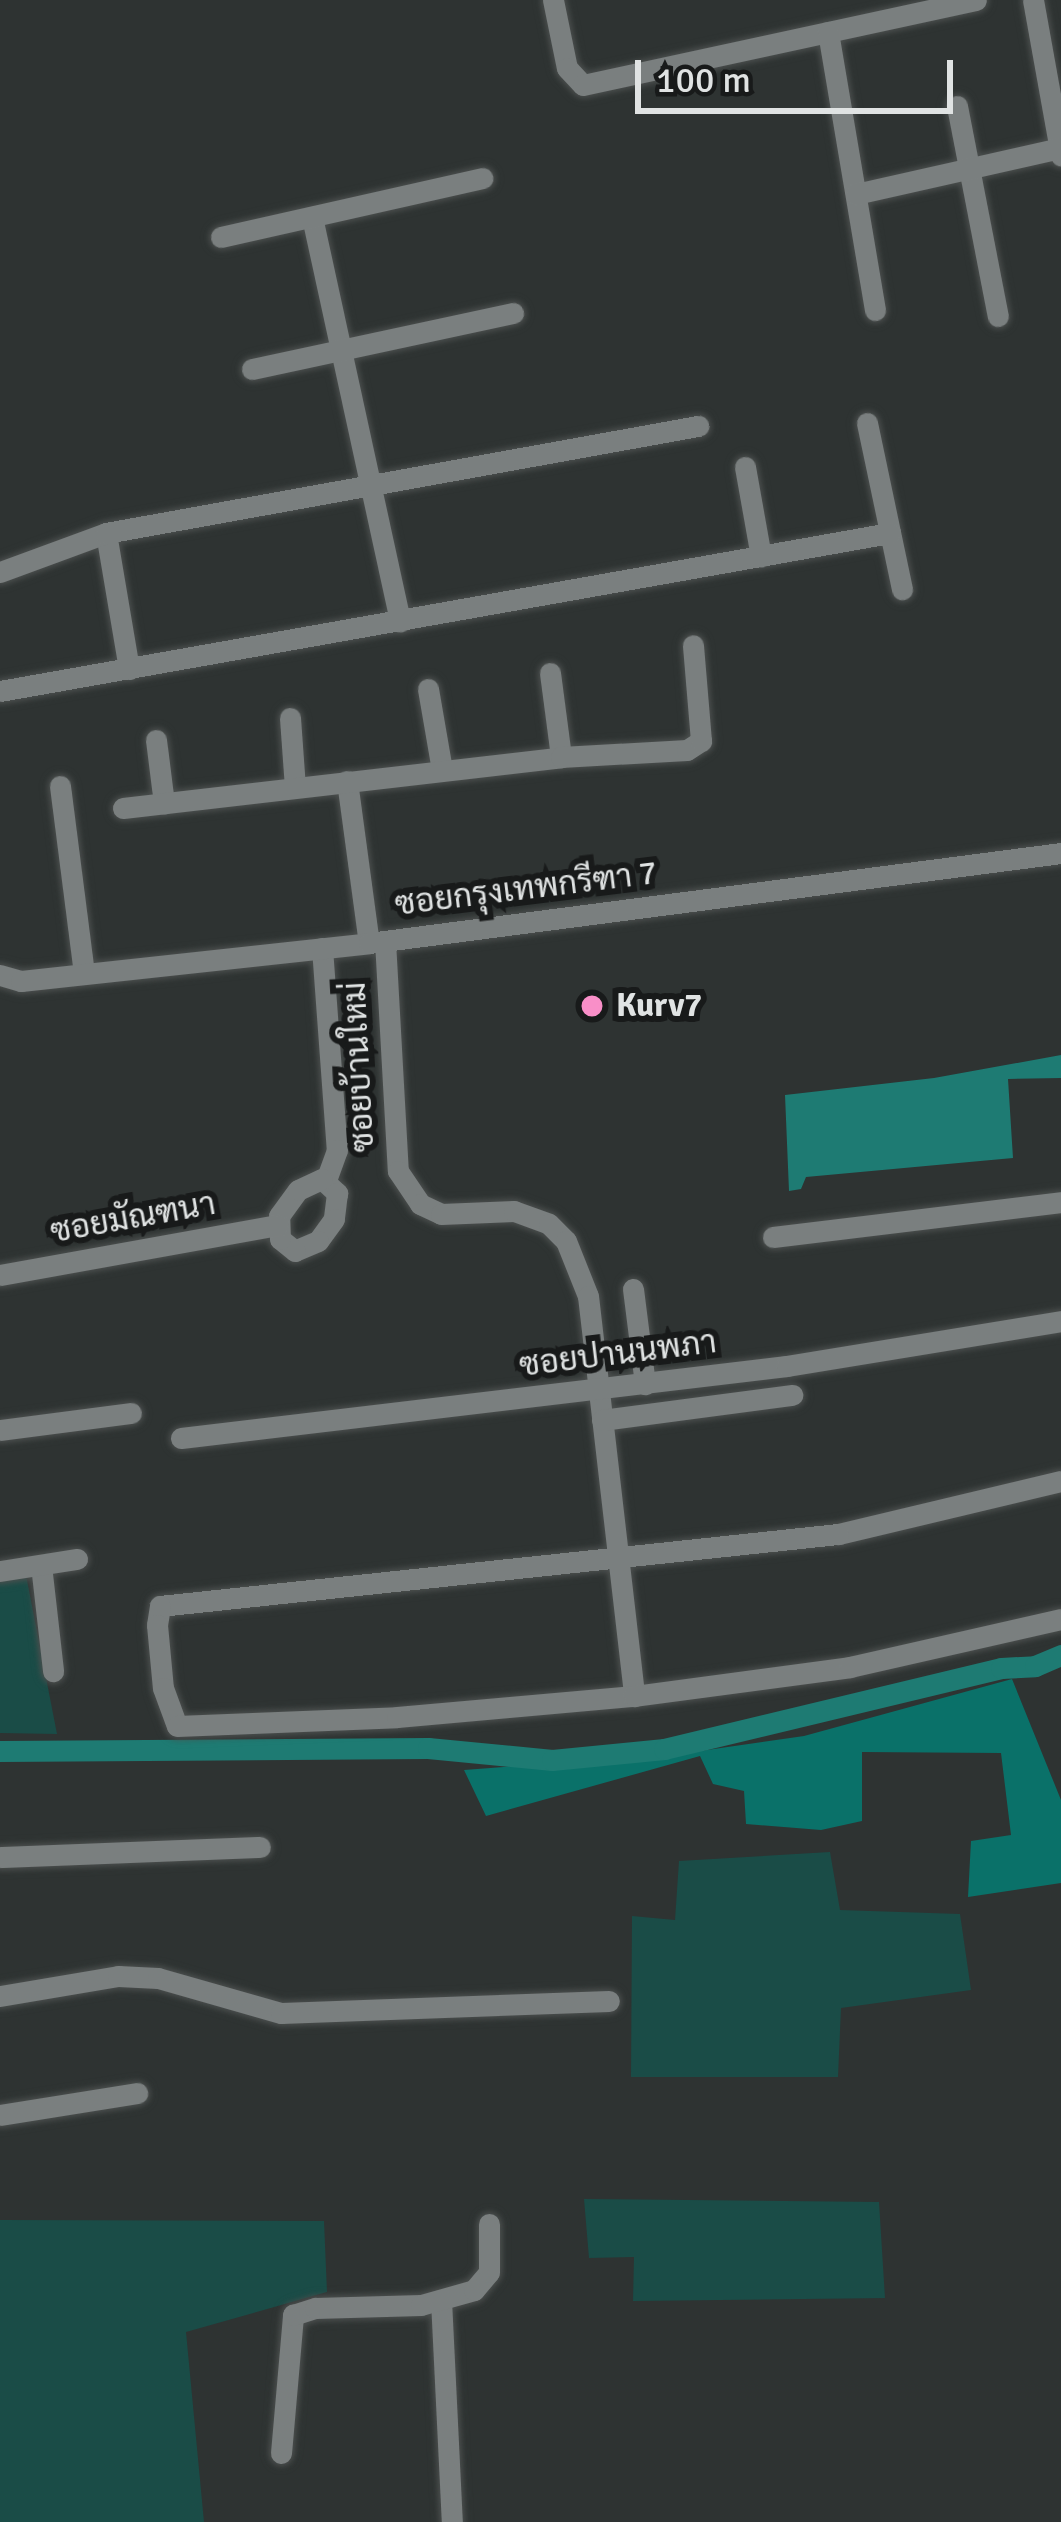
<!DOCTYPE html>
<meta charset="utf-8">
<style>
body{margin:0}
#map{position:relative;width:1061px;height:2522px;overflow:hidden;background:#2e3332;font-family:Signika,Sarabun,sans-serif}
div>[style]{position:absolute}
.green>*{inset:0;background:#1a4c47}
.forest>*{inset:0;background:#0a7169}
.water>*{inset:0;background:#1e7b73}
.canal>*{height:21px;margin:-10.5px;padding:0 10.5px;transform-origin:10.5px;border-radius:10.5px;background:#1e7b73}
.roads{filter:drop-shadow(0 0 3px #4b4f4e) drop-shadow(0 0 3px #4b4f4e)}
.minor>*{height:21px;margin:-10.5px;padding:0 10.5px;transform-origin:10.5px;border-radius:10.5px;background:#7a7f7f}
.dots>*{width:33px;height:33px;translate:-50% -50%;box-sizing:border-box;border:6px solid #181a1a;border-radius:50%}
span{translate:-50% -50%;white-space:nowrap;text-align:center;line-height:1.15;-webkit-text-stroke:12px #181a1a;paint-order:stroke}
.street-label{font-size:33px;color:#e0e3e3}
.poi-label{font-size:33px;color:#e0e3e3;font-weight:700}
.left{translate:0 -50%;text-align:left}
.scale{position:absolute;left:635px;top:60px;width:318px;height:54px;box-sizing:border-box;border:6px solid #e0e3e3;border-top:0;padding-left:15px;font-size:36px;line-height:42px;white-space:nowrap;color:#e0e3e3;-webkit-text-stroke:9px #181a1a;paint-order:stroke}
</style>
<div id="map">
<div class="green">
<div style="clip-path:polygon(26px 1575px,57px 1734px,0 1733px,0 1580px)"></div>
<div style="clip-path:polygon(830px 1852px,840px 1910px,960px 1914px,971px 1990px,841px 2008px,838px 2077px,631px 2077px,632px 1916px,675px 1920px,679px 1861px)"></div>
<div style="clip-path:polygon(584px 2199px,879px 2202px,885px 2298px,633px 2301px,634px 2257px,589px 2258px)"></div>
<div style="clip-path:polygon(0 2220px,324px 2221px,327px 2292px,186px 2332px,204px 2522px,0 2522px)"></div>
</div>
<div class="forest">
<div style="clip-path:polygon(1012px 1679px,1061px 1800px,1061px 1883px,968px 1897px,971px 1841px,1011px 1835px,1001px 1753px,862px 1752px,862px 1821px,821px 1830px,746px 1824px,744px 1791px,713px 1784px,700px 1756px,486px 1816px,464px 1770px,686px 1753px,804px 1736px)"></div>
</div>
<div class="water">
<div style="clip-path:polygon(1061px 1055px,1061px 1078px,1008px 1079px,1013px 1158px,806px 1177px,801px 1189px,789px 1191px,785px 1095px,934px 1078px)"></div>
</div>
<div class="canal">
<div style="left:0;top:1751px;width:428px;rotate:-0.4deg"></div>
<div style="left:428px;top:1748px;width:125px;rotate:5.5deg"></div>
<div style="left:552px;top:1760px;width:113px;rotate:-5.6deg"></div>
<div style="left:664px;top:1749px;width:347px;rotate:-13.5deg"></div>
<div style="left:1001px;top:1668px;width:34px;rotate:-3deg"></div>
<div style="left:1035px;top:1666px;width:28px;rotate:-23deg"></div>
</div>
<div class="roads">
<div class="minor">
<div style="left:553px;top:0;width:69px;rotate:78.4deg"></div>
<div style="left:567px;top:68px;width:23px;rotate:47deg"></div>
<div style="left:583px;top:85px;width:402px;rotate:-12.2deg"></div>
<div style="left:1033px;top:0;width:158px;rotate:79.8deg"></div>
<div style="left:828px;top:32px;width:282px;rotate:80.4deg"></div>
<div style="left:957px;top:106px;width:214px;rotate:79deg"></div>
<div style="left:856px;top:194px;width:209px;rotate:-12.7deg"></div>
<div style="left:312px;top:217px;width:414px;rotate:77.7deg"></div>
<div style="left:221px;top:237px;width:268px;rotate:-12.7deg"></div>
<div style="left:252px;top:369px;width:267px;rotate:-12.1deg"></div>
<div style="left:867px;top:423px;width:170px;rotate:78.1deg"></div>
<div style="left:745px;top:467px;width:91px;rotate:79.9deg"></div>
<div style="left:106px;top:533px;width:138px;rotate:80.4deg"></div>
<div style="left:0;top:572px;width:113px;rotate:-20.2deg"></div>
<div style="left:106px;top:533px;width:602px;rotate:-10.25deg"></div>
<div style="left:550px;top:673px;width:85px;rotate:82.5deg"></div>
<div style="left:428px;top:689px;width:82px;rotate:80.2deg"></div>
<div style="left:0;top:691px;width:904px;rotate:-10.07deg"></div>
<div style="left:290px;top:718px;width:69px;rotate:85.9deg"></div>
<div style="left:156px;top:740px;width:64px;rotate:82.8deg"></div>
<div style="left:347px;top:781px;width:163px;rotate:82.3deg"></div>
<div style="left:60px;top:786px;width:189px;rotate:82.7deg"></div>
<div style="left:123px;top:808px;width:441px;rotate:-6.6deg"></div>
<div style="left:561px;top:757px;width:126px;rotate:-3.2deg"></div>
<div style="left:687px;top:750px;width:17px;rotate:-33deg"></div>
<div style="left:701px;top:741px;width:96px;rotate:-94.8deg"></div>
<div style="left:385px;top:941px;width:230px;rotate:86.8deg"></div>
<div style="left:398px;top:1171px;width:40px;rotate:56deg"></div>
<div style="left:420px;top:1204px;width:23px;rotate:25deg"></div>
<div style="left:441px;top:1214px;width:73px;rotate:-2.4deg"></div>
<div style="left:514px;top:1211px;width:37px;rotate:20deg"></div>
<div style="left:549px;top:1224px;width:24px;rotate:45deg"></div>
<div style="left:566px;top:1241px;width:59px;rotate:68.2deg"></div>
<div style="left:588px;top:1296px;width:403px;rotate:83.4deg"></div>
<div style="left:322px;top:948px;width:203px;rotate:85.8deg"></div>
<div style="left:337px;top:1150px;width:32px;rotate:110deg"></div>
<div style="left:0;top:975px;width:22px;rotate:16deg"></div>
<div style="left:21px;top:981px;width:350px;rotate:-6.2deg"></div>
<div style="left:369px;top:943px;width:698px;rotate:-7.41deg"></div>
<div style="left:322px;top:1179px;width:21px;rotate:43deg"></div>
<div style="left:337px;top:1193px;width:26px;rotate:97deg"></div>
<div style="left:334px;top:1219px;width:27px;rotate:126deg"></div>
<div style="left:318px;top:1241px;width:25px;rotate:157deg"></div>
<div style="left:295px;top:1251px;width:19px;rotate:-141deg"></div>
<div style="left:280px;top:1239px;width:23px;rotate:-92deg"></div>
<div style="left:279px;top:1216px;width:32px;rotate:-54deg"></div>
<div style="left:298px;top:1190px;width:26px;rotate:-25deg"></div>
<div style="left:773px;top:1237px;width:290px;rotate:-6.9deg"></div>
<div style="left:0;top:1275px;width:282px;rotate:-10.2deg"></div>
<div style="left:633px;top:1289px;width:96px;rotate:82.8deg"></div>
<div style="left:602px;top:1420px;width:192px;rotate:-7.5deg"></div>
<div style="left:0;top:1430px;width:132px;rotate:-7.4deg"></div>
<div style="left:181px;top:1438px;width:610px;rotate:-6.78deg"></div>
<div style="left:787px;top:1366px;width:278px;rotate:-9.3deg"></div>
<div style="left:1061px;top:1481px;width:229px;rotate:166.6deg"></div>
<div style="left:838px;top:1534px;width:682px;rotate:173.94deg"></div>
<div style="left:160px;top:1606px;width:19px;rotate:99deg"></div>
<div style="left:157px;top:1625px;width:63px;rotate:84.6deg"></div>
<div style="left:163px;top:1688px;width:40px;rotate:69.8deg"></div>
<div style="left:177px;top:1726px;width:220px;rotate:-2.3deg"></div>
<div style="left:397px;top:1717px;width:238px;rotate:-5.1deg"></div>
<div style="left:634px;top:1696px;width:218px;rotate:-7.6deg"></div>
<div style="left:850px;top:1667px;width:216px;rotate:-12.8deg"></div>
<div style="left:41px;top:1565px;width:107px;rotate:83.5deg"></div>
<div style="left:0;top:1571px;width:78px;rotate:-8.9deg"></div>
<div style="left:0;top:1857px;width:260px;rotate:-2.2deg"></div>
<div style="left:0;top:1996px;width:120px;rotate:-9.6deg"></div>
<div style="left:118px;top:1976px;width:40px;rotate:2.9deg"></div>
<div style="left:158px;top:1978px;width:128px;rotate:15.9deg"></div>
<div style="left:281px;top:2013px;width:328px;rotate:-2.1deg"></div>
<div style="left:0;top:2115px;width:139px;rotate:-9.1deg"></div>
<div style="left:441px;top:2300px;width:222px;rotate:87.2deg"></div>
<div style="left:281px;top:2453px;width:139px;rotate:-85deg"></div>
<div style="left:293px;top:2315px;width:23px;rotate:-18deg"></div>
<div style="left:315px;top:2308px;width:106px;rotate:-1.6deg"></div>
<div style="left:421px;top:2305px;width:55px;rotate:-15.8deg"></div>
<div style="left:474px;top:2290px;width:23px;rotate:-50deg"></div>
<div style="left:489px;top:2272px;width:48px;rotate:-90deg"></div>
</div>
</div>
<div class="dots">
<div style="left:592px;top:1006px;background:#f98fc8"></div>
</div>
<div class="street-label">
<span style="left:526px;top:889px;rotate:-7deg">ซอยกรุงเทพกรีฑา 7</span>
<span style="left:359px;top:1067px;rotate:-93deg">ซอยบ้านใหม่</span>
<span style="left:133px;top:1218px;rotate:-10deg">ซอยมัณฑนา</span>
<span style="left:618px;top:1354px;rotate:-7deg">ซอยปานนพภา</span>
</div>
<div class="poi-label">
<span class="left" style="left:616px;top:1006px">Kurv7</span>
</div>
<div class="scale">100 m</div>
</div>
